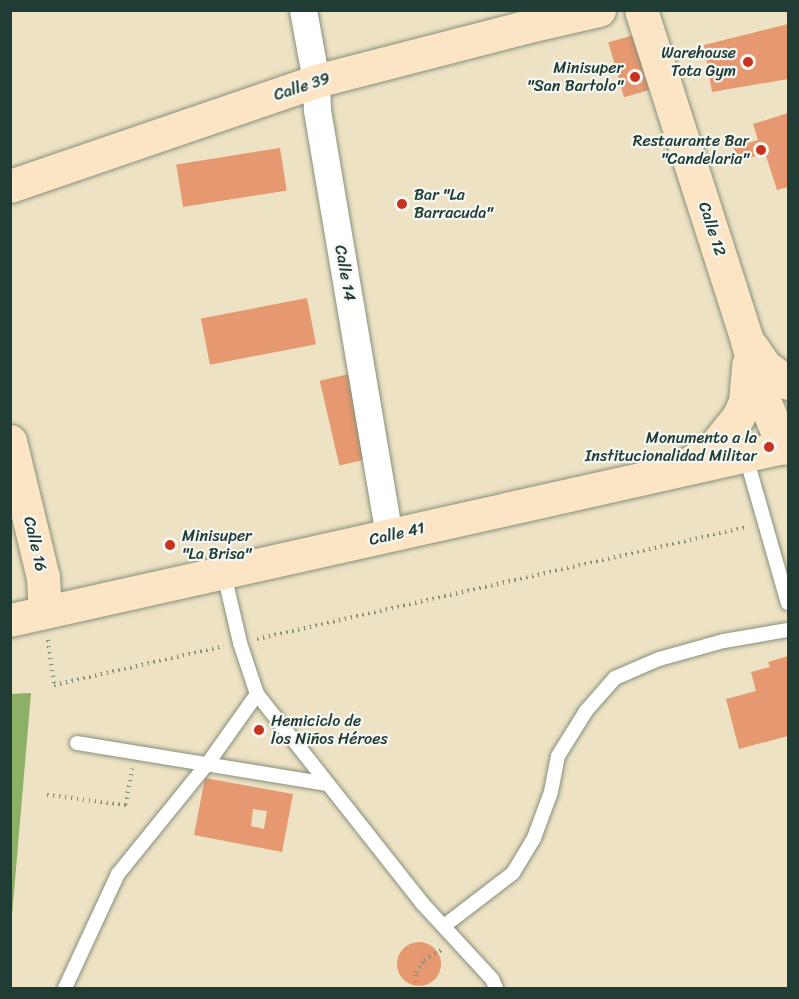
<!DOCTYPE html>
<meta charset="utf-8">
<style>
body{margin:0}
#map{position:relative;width:799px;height:999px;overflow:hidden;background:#eee2c4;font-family:Sriracha,sans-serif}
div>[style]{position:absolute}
.forest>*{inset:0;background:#8bb066}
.building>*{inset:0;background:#e69870;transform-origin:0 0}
.round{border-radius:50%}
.path>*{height:4px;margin-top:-2px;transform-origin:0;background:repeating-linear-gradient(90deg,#86907c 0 1.5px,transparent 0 6px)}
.roads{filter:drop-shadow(0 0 2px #86907c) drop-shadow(0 0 2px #86907c)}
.service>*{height:14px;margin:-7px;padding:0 7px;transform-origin:7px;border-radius:7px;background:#fff}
.minor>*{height:27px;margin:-13.5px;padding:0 13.5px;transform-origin:13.5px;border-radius:13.5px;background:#fff}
.secondary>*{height:33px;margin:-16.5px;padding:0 16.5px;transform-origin:16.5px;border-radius:16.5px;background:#fce5c4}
.dots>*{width:16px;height:16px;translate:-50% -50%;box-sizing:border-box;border:3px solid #f6f6f2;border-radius:50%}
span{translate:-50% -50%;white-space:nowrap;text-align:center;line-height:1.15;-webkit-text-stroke:4.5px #f6f6f2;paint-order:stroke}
.poi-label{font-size:16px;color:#1f3d34}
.right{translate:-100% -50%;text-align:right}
.left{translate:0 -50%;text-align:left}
.street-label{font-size:16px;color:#1f3d34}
.frame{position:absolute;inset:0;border:12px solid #1f3d34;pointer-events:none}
</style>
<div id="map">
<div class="forest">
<div style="clip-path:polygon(31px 693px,11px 927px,11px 694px)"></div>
</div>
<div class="building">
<div style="clip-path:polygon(788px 24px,788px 79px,712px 92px,704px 45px)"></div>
<div style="left:641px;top:33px;width:57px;height:34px;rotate:74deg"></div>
<div style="clip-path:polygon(788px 113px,788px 187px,777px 190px,765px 153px,738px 162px,734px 147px,758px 140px,753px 124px)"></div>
<div style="left:280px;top:148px;width:43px;height:105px;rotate:81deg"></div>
<div style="left:307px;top:298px;width:47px;height:108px;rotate:79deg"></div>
<div style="left:349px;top:374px;width:87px;height:30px;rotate:77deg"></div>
<div style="clip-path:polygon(788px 656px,788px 736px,739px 749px,726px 699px,756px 691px,751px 672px,770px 667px,768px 662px)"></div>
<div style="clip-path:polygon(evenodd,205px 778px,293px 794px,282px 852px,194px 835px,205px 778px,253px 809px,267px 811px,264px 829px,251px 826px,253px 809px)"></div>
<div class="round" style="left:397px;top:942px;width:44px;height:44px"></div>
</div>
<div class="path">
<div style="left:257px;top:639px;width:503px;rotate:-12.88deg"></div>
<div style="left:48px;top:640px;width:45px;rotate:82.4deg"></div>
<div style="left:54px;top:685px;width:174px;rotate:-12.9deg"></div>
<div style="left:47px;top:795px;width:80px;rotate:7.2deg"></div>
<div style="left:126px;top:805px;width:37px;rotate:-81deg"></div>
<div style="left:416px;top:988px;width:15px;rotate:-90deg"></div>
<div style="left:416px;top:973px;width:15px;rotate:-58deg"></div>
<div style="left:424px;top:960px;width:20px;rotate:-30deg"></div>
</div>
<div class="roads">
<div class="service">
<div style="left:746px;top:457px;width:152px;rotate:74deg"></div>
<div style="left:224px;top:574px;width:71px;rotate:76.9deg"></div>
<div style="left:240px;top:643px;width:54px;rotate:71.6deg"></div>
<div style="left:257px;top:694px;width:265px;rotate:51.7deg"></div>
<div style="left:421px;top:902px;width:105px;rotate:47.3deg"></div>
<div style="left:492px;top:979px;width:10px;rotate:66deg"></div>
<div style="left:77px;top:743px;width:253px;rotate:9.3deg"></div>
<div style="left:444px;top:926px;width:87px;rotate:-37.5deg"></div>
<div style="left:513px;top:873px;width:41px;rotate:-59deg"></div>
<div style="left:534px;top:838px;width:49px;rotate:-69.7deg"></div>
<div style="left:551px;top:792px;width:37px;rotate:-79deg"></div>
<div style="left:558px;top:756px;width:53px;rotate:-58.1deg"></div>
<div style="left:586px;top:711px;width:44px;rotate:-48.7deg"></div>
<div style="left:615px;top:678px;width:48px;rotate:-23.4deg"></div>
<div style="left:659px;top:659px;width:67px;rotate:-15.5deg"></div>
<div style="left:724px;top:641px;width:65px;rotate:-9.8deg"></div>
<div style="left:65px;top:988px;width:126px;rotate:-65.1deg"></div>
<div style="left:118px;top:874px;width:143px;rotate:-51deg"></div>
<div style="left:208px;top:763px;width:85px;rotate:-54.6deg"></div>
</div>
<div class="minor">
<div style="left:303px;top:10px;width:72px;rotate:79.6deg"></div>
<div style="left:316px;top:81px;width:29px;rotate:88deg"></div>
<div style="left:317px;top:110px;width:432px;rotate:80.4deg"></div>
</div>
<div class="secondary">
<div style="left:641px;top:10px;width:348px;rotate:72.2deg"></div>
<div style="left:747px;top:341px;width:59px;rotate:74.3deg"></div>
<div style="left:763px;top:398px;width:54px;rotate:67.2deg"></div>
<div style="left:10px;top:186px;width:324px;rotate:-18.9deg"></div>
<div style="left:316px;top:81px;width:216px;rotate:-14.5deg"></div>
<div style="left:525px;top:27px;width:76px;rotate:-12.9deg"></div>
<div style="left:752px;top:347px;width:23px;rotate:56deg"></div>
<div style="left:765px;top:366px;width:29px;rotate:36deg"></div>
<div style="left:10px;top:441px;width:140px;rotate:76.4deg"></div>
<div style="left:43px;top:577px;width:35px;rotate:87deg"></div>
<div style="left:688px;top:464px;width:30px;rotate:-33deg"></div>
<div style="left:713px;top:448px;width:40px;rotate:-51deg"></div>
<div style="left:738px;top:417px;width:17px;rotate:-65deg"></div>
<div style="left:745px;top:402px;width:38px;rotate:-85deg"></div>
<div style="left:10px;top:620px;width:797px;rotate:-12.61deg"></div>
</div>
</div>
<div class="dots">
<div style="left:748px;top:62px;background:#c8321e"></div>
<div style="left:635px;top:77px;background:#c8321e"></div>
<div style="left:761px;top:150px;background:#c8321e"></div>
<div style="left:402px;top:204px;background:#c8321e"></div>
<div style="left:769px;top:447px;background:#c8321e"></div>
<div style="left:170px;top:545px;background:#c8321e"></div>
<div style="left:259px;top:730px;background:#c8321e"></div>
</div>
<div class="poi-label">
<span class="right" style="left:736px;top:62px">Warehouse<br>Tota Gym</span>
<span class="right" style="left:623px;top:77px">Minisuper<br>"San Bartolo"</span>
<span class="right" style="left:749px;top:150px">Restaurante Bar<br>"Candelaria"</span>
<span class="left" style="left:414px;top:204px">Bar "La<br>Barracuda"</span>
<span class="right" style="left:757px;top:447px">Monumento a la<br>Institucionalidad Militar</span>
<span class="left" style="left:182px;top:545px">Minisuper<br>"La Brisa"</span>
<span class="left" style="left:271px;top:730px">Hemiciclo de<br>los Niños Héroes</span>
</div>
<div class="street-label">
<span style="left:302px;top:87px;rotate:-18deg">Calle 39</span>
<span style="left:712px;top:229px;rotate:72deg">Calle 12</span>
<span style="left:345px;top:273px;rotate:80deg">Calle 14</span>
<span style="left:397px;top:534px;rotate:-13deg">Calle 41</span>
<span style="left:35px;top:544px;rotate:77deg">Calle 16</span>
</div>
<div class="frame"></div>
</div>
